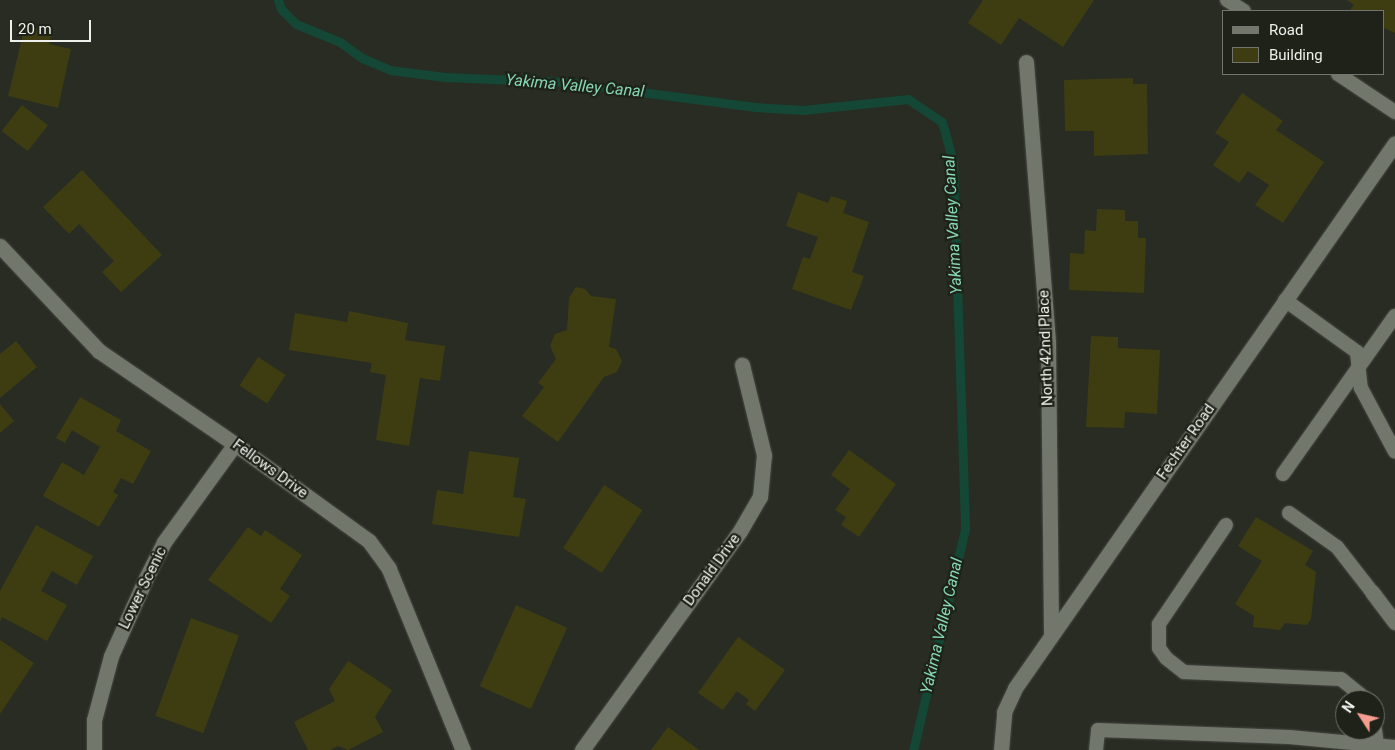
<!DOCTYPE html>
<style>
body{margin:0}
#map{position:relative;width:1395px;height:750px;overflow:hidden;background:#282c23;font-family:Roboto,sans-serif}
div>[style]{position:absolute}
.stream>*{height:9px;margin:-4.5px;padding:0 4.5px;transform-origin:4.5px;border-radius:4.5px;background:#144735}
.building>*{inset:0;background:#3e3d12;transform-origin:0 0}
.roads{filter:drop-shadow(0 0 1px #464942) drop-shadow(0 0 1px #464942)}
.lane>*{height:14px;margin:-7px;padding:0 7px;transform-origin:7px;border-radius:7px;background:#72776c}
.street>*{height:15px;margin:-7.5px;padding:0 7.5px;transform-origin:7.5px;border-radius:7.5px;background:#72776c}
span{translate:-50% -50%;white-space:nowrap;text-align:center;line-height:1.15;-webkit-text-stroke:4.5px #1e2219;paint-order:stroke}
.street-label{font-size:15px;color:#eef1eb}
.water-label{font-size:16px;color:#86d7b6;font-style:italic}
.legend{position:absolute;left:1222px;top:10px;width:162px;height:65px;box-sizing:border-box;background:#1e2219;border:1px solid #71756d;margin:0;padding:6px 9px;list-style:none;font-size:15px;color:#eef1eb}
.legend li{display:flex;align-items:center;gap:10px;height:25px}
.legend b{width:25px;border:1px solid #71756d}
.north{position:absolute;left:1335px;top:690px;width:50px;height:50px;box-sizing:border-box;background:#1e2219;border:1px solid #71756d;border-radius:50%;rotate:305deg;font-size:14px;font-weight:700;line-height:20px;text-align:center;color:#eef1eb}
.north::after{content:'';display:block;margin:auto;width:18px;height:22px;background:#f59d8e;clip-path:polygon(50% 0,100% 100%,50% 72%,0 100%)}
.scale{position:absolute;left:10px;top:20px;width:81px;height:22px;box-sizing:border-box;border:2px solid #eef1eb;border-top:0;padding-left:6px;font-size:15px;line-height:18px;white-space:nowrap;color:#eef1eb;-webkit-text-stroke:4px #1e2219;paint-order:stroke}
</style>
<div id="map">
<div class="stream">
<div style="left:278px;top:0;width:9px;rotate:72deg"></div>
<div style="left:281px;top:9px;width:21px;rotate:45deg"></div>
<div style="left:296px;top:24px;width:48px;rotate:22.2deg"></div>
<div style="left:340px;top:42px;width:27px;rotate:36deg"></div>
<div style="left:362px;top:58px;width:30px;rotate:23deg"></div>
<div style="left:390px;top:70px;width:55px;rotate:7.3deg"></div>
<div style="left:445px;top:77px;width:120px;rotate:2.4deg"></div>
<div style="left:565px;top:82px;width:192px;rotate:7.5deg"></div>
<div style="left:755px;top:107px;width:48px;rotate:3.6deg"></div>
<div style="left:803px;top:110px;width:106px;rotate:-6deg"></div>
<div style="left:908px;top:99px;width:41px;rotate:34.1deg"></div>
<div style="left:942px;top:122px;width:41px;rotate:74.6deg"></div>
<div style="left:953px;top:162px;width:367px;rotate:88.1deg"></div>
<div style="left:965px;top:529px;width:227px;rotate:103.2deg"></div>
</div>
<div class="building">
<div style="clip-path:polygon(983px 0,1094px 0,1063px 47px,1019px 18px,1001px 45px,968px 23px)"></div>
<div style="clip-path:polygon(1347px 0,1395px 0,1395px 33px,1384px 28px,1384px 11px,1349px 11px,1354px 5px)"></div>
<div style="clip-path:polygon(25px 26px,52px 32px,49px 44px,71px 49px,58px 108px,8px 96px)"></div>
<div style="clip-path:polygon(1133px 78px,1133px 84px,1147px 84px,1148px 154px,1094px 156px,1094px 131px,1065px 131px,1064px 80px)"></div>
<div style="clip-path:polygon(1242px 93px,1283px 121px,1276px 130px,1324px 162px,1283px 223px,1255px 205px,1269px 185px,1248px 171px,1239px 183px,1213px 165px,1229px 142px,1215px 133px)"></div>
<div style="left:22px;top:105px;width:33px;height:33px;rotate:38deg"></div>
<div style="clip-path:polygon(82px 170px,162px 255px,121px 292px,102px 272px,114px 261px,79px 224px,69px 234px,43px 207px)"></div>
<div style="clip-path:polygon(798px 192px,828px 203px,831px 196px,847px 201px,843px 213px,869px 222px,852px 272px,864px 276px,851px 310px,792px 289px,803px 257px,810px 259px,818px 237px,786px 226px)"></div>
<div style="clip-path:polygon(1097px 209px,1125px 210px,1125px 221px,1138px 221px,1138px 238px,1146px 238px,1144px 293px,1069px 290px,1070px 253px,1084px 254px,1085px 230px,1096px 231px)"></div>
<div style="clip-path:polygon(576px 287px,585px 289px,591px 296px,616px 299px,609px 347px,616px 349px,622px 361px,617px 372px,604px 377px,558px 442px,522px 416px,544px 387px,538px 383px,556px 359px,550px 346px,555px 334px,567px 330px,569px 298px)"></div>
<div style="clip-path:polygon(349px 311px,408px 323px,405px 340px,445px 346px,440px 381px,420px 378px,409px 446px,376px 440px,386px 375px,370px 372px,372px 363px,289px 350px,295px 313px,347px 322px)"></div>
<div style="clip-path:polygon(1091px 336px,1118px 337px,1118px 348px,1160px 350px,1157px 414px,1125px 412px,1124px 428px,1086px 427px)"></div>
<div style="clip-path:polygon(16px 341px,37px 367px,0 398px,0 354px)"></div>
<div style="left:258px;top:357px;width:33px;height:34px;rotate:33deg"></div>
<div style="clip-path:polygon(80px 397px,121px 420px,116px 431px,151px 451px,133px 484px,121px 478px,113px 492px,118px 495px,99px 527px,43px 496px,62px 462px,84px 475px,100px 447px,72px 430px,65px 443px,56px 438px)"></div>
<div style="clip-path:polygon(0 404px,14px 421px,0 433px)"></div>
<div style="clip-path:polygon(849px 450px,896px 484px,859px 537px,841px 525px,846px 517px,835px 510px,850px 489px,831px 475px)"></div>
<div style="clip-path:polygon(469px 451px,519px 458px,513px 497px,526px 499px,519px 537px,432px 524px,437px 490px,463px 494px)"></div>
<div style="left:604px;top:485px;width:46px;height:75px;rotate:33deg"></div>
<div style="clip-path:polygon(1256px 517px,1313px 551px,1305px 565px,1316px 572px,1311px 619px,1307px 625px,1285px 623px,1280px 630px,1253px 627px,1254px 616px,1235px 604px,1262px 561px,1238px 546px)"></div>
<div style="clip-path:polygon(36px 525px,93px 556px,77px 585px,52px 571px,41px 591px,67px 605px,47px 641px,2px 617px,0 622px,0 591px)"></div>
<div style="clip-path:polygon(248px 527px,261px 536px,265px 530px,302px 555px,280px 589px,290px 596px,271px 623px,208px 580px)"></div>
<div style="left:516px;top:605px;width:56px;height:89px;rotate:24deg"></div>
<div style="left:191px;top:618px;width:51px;height:104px;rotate:20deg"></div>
<div style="clip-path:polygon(738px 637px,785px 670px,755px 711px,746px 704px,749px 700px,737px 691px,723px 710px,698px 693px)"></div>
<div style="clip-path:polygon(0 640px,34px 663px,0 714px)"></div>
<div style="clip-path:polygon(348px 661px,392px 690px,375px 717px,383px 732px,348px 750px,338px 746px,330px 750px,308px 750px,294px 722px,335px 701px,329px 689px)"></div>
<div style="clip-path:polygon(668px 727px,699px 750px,651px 750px)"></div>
</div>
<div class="roads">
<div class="lane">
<div style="left:1227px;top:0;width:20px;rotate:33deg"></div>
<div style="left:1338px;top:74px;width:69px;rotate:33.7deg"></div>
<div style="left:1285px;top:300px;width:89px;rotate:35.8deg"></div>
<div style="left:1357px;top:352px;width:36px;rotate:84deg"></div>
<div style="left:1361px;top:388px;width:72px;rotate:62deg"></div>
<div style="left:1283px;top:474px;width:194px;rotate:-54.7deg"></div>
<div style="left:1289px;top:513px;width:59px;rotate:35.3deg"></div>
<div style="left:1337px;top:547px;width:57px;rotate:52.1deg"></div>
<div style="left:1226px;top:525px;width:120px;rotate:124.1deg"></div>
<div style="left:1159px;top:624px;width:24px;rotate:90deg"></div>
<div style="left:1159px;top:648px;width:12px;rotate:55deg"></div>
<div style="left:1166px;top:658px;width:23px;rotate:38deg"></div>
<div style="left:1184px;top:672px;width:157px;rotate:2.6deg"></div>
<div style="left:1341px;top:679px;width:33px;rotate:39deg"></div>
<div style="left:1375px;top:730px;width:15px;rotate:82deg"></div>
<div style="left:1096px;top:750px;width:20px;rotate:-84deg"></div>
<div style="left:1098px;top:730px;width:191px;rotate:2.1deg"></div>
<div style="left:1289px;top:737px;width:106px;rotate:5.4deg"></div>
</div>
<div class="street">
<div style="left:1026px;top:62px;width:281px;rotate:85.5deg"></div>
<div style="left:1048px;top:342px;width:293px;rotate:89.4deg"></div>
<div style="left:0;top:246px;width:144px;rotate:46.7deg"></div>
<div style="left:99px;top:351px;width:165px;rotate:34.4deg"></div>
<div style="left:235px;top:444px;width:165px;rotate:35.9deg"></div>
<div style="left:369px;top:541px;width:34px;rotate:54deg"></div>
<div style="left:389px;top:569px;width:196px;rotate:67.8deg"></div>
<div style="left:1372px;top:592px;width:38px;rotate:53deg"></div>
<div style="left:94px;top:750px;width:30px;rotate:-90deg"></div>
<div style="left:94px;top:720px;width:66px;rotate:-75.1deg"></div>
<div style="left:111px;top:656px;width:85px;rotate:-65.8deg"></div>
<div style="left:146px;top:578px;width:40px;rotate:-63.4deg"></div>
<div style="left:164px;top:542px;width:121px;rotate:-54.1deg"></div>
<div style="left:582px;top:750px;width:270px;rotate:-54.2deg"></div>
<div style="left:740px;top:531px;width:39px;rotate:-60deg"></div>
<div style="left:760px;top:497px;width:42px;rotate:-84.6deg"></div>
<div style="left:764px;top:455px;width:93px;rotate:-103.7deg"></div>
<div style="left:1001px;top:750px;width:38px;rotate:-85deg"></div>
<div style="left:1004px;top:712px;width:26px;rotate:-65deg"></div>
<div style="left:1015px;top:688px;width:664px;rotate:-55.11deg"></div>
</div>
</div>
<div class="street-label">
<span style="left:1046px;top:348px;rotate:-92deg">North 42nd Place</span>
<span style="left:1186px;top:442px;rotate:-55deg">Fechter Road</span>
<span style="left:270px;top:469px;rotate:36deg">Fellows Drive</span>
<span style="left:712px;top:570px;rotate:-54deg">Donald Drive</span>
<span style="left:143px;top:588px;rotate:-64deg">Lower Scenic</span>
</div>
<div class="water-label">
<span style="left:575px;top:86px;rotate:5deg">Yakima Valley Canal</span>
<span style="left:953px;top:225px;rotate:-93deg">Yakima Valley Canal</span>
<span style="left:942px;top:626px;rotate:-77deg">Yakima Valley Canal</span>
</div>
<ul class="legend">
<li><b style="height:6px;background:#72776c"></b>Road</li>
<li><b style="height:14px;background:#3e3d12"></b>Building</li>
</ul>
<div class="north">N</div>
<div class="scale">20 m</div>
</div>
